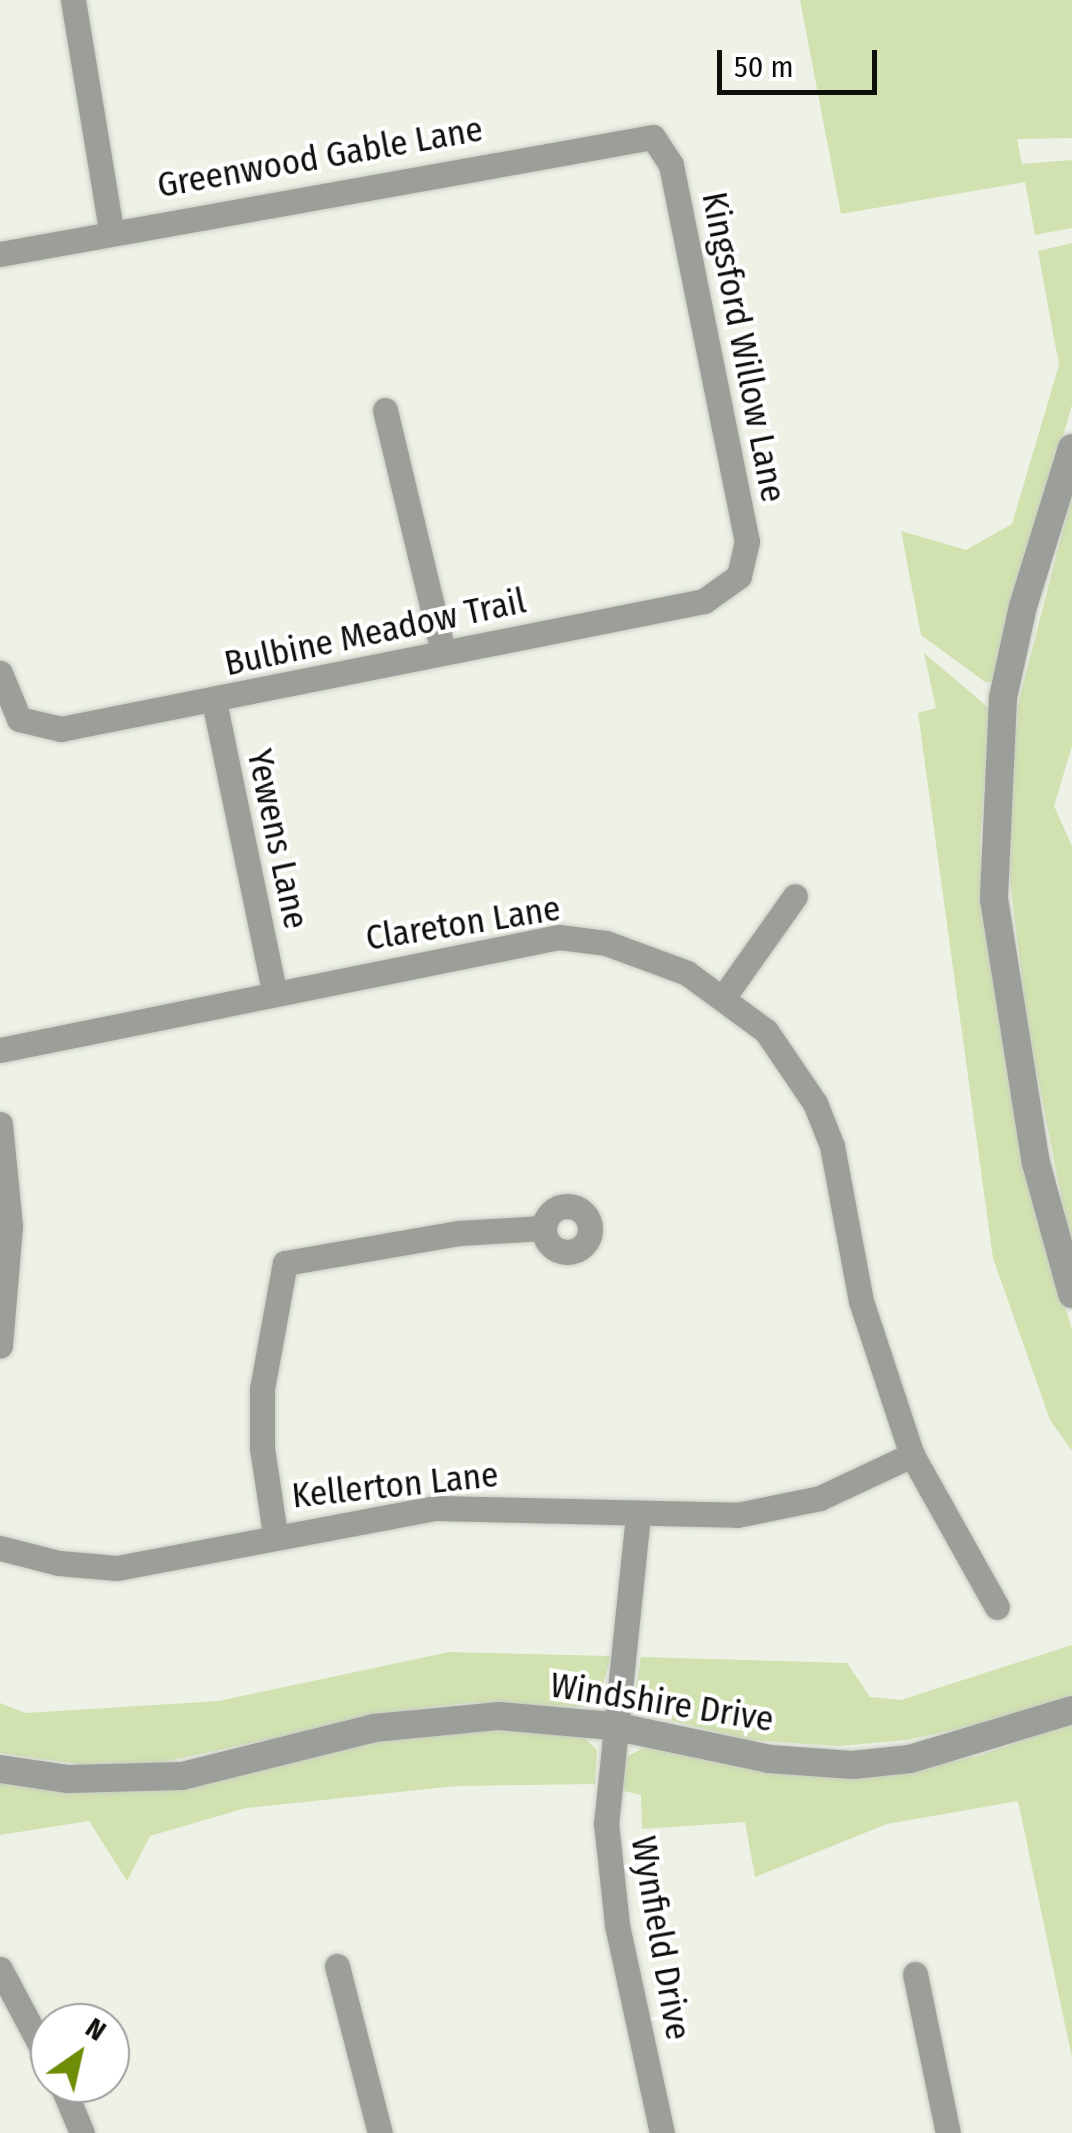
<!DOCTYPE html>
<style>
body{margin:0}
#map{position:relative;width:1072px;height:2133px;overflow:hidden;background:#edf1e6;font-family:"Fira Sans Condensed",sans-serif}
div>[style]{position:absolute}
.green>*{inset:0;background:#d1e2b0}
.roads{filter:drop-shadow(0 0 2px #c9cdc3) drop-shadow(0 0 2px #c9cdc3)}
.minor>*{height:25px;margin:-12.5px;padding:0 12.5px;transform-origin:12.5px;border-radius:12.5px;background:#9c9e99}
.minor>.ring{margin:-12.5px;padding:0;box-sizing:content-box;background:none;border:25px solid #9c9e99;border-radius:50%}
.tertiary>*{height:28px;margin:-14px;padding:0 14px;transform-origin:14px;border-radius:14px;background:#9c9e99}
span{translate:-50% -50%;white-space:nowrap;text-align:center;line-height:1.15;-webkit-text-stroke:8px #fff;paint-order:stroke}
.street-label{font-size:35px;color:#0d0f0b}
.north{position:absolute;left:30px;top:2003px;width:100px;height:100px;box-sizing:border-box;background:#fff;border:2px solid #9e9f9d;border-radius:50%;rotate:34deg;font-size:28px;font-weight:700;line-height:40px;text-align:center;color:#0d0f0b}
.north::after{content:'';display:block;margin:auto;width:35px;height:45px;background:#6f8c07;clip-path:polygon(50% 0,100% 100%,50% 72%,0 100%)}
.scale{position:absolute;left:717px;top:50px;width:160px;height:45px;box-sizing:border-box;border:5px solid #0d0f0b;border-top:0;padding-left:12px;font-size:30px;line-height:35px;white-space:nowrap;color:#0d0f0b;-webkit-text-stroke:8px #fff;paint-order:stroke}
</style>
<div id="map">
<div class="green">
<div style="clip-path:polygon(800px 0,1072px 0,1072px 138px,1017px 139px,1022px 164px,1072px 160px,1072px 228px,1035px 235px,1025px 182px,841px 214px)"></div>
<div style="clip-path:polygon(1072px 243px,1072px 405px,993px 682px,985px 682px,921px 635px,901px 531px,966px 550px,1012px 524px,1059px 365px,1038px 251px)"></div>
<div style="clip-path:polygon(1072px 495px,1072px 746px,1054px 806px,1072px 846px,1072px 1251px,1027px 1023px,1007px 854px,1018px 704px)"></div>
<div style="clip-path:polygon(924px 653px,990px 709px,980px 845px,985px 923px,1030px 1190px,1072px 1330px,1072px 1451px,1050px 1420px,993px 1258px,918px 713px,936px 708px)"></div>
<div style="clip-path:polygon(1072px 1645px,1072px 1695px,1008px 1718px,907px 1740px,839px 1746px,747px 1740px,642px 1713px,634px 1700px,641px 1657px,847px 1663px,870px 1697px,901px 1700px)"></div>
<div style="clip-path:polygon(449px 1652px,611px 1656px,598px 1703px,580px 1707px,468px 1703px,406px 1710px,158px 1763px,78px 1764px,0 1753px,0 1703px,26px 1713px,219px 1701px)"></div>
<div style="clip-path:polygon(1072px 1723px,1072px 2058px,1018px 1801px,887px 1824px,755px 1877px,745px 1822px,642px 1829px,641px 1795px,620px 1790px,624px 1758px,651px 1744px,891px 1774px,978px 1756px)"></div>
<div style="clip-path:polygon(451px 1729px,568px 1732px,586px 1739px,597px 1750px,595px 1784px,456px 1786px,246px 1808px,150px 1836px,127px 1881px,89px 1821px,0 1835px,0 1781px,344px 1747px)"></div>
</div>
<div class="roads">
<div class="minor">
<div style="left:73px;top:0;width:233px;rotate:80.6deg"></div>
<div style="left:0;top:254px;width:663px;rotate:-10.16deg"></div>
<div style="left:653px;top:137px;width:33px;rotate:57deg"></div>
<div style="left:671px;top:165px;width:384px;rotate:78.6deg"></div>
<div style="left:747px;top:541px;width:36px;rotate:103deg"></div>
<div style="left:739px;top:576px;width:43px;rotate:144.5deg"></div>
<div style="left:704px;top:601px;width:656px;rotate:168.74deg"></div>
<div style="left:61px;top:729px;width:43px;rotate:-166.6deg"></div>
<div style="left:19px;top:719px;width:50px;rotate:-112.4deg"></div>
<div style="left:385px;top:410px;width:249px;rotate:76.5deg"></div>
<div style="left:214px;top:701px;width:297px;rotate:78.3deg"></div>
<div style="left:725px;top:995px;width:121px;rotate:-54.7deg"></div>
<div style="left:0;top:1050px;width:570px;rotate:-11.43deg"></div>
<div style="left:559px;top:937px;width:47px;rotate:7.3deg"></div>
<div style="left:606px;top:943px;width:86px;rotate:20.3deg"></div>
<div style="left:687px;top:973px;width:98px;rotate:36.3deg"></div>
<div style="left:766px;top:1031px;width:87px;rotate:55.8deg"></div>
<div style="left:815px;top:1103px;width:46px;rotate:68.4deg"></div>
<div style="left:832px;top:1146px;width:158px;rotate:79.4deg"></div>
<div style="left:861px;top:1301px;width:162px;rotate:71.7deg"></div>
<div style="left:912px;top:1455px;width:174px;rotate:60.8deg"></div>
<div style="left:0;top:1124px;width:102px;rotate:84.4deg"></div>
<div style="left:10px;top:1226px;width:120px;rotate:94.8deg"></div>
<div class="ring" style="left:544px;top:1206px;width:21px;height:21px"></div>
<div style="left:638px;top:1515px;width:310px;rotate:95.9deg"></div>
<div style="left:606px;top:1823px;width:103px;rotate:83.8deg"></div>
<div style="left:617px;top:1925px;width:213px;rotate:77.8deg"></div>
<div style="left:275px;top:1534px;width:87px;rotate:-98.6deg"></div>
<div style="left:262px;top:1448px;width:59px;rotate:-90deg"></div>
<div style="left:262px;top:1389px;width:128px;rotate:-79.7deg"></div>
<div style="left:285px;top:1263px;width:177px;rotate:-9.8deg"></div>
<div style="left:459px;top:1233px;width:84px;rotate:-3.4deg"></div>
<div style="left:0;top:1548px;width:61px;rotate:14.3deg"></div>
<div style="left:59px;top:1563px;width:58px;rotate:4.9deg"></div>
<div style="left:117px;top:1568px;width:325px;rotate:-10.7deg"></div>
<div style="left:436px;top:1508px;width:301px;rotate:1.3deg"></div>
<div style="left:737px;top:1515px;width:85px;rotate:-11.6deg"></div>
<div style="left:820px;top:1498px;width:102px;rotate:-25.1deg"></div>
<div style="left:337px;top:1966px;width:172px;rotate:75.6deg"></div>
<div style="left:0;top:1969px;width:106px;rotate:62deg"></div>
<div style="left:915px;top:1974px;width:162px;rotate:78.3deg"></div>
<div style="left:61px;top:2083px;width:54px;rotate:67.2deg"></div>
</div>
<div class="tertiary">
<div style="left:1072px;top:448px;width:165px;rotate:107.2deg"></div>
<div style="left:1023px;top:606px;width:94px;rotate:102.3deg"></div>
<div style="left:1003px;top:698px;width:201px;rotate:92.6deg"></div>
<div style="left:994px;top:899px;width:267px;rotate:81deg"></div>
<div style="left:1036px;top:1163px;width:136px;rotate:74.6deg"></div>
<div style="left:0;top:1769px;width:69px;rotate:8.4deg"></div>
<div style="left:68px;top:1779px;width:114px;rotate:-1.5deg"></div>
<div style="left:182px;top:1776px;width:198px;rotate:-14deg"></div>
<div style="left:374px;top:1728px;width:126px;rotate:-5.5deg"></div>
<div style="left:499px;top:1716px;width:114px;rotate:5deg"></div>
<div style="left:613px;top:1726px;width:159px;rotate:11.9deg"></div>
<div style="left:769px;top:1759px;width:84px;rotate:4.1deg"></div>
<div style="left:853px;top:1765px;width:57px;rotate:-6deg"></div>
<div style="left:910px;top:1759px;width:169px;rotate:-16.8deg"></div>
</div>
</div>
<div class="street-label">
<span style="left:320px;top:157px;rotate:-10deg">Greenwood Gable Lane</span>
<span style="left:744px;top:347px;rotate:79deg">Kingsford Willow Lane</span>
<span style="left:375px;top:632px;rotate:-12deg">Bulbine Meadow Trail</span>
<span style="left:278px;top:839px;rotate:78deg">Yewens Lane</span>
<span style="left:463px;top:923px;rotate:-9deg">Clareton Lane</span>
<span style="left:395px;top:1485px;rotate:-6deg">Kellerton Lane</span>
<span style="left:662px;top:1702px;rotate:9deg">Windshire Drive</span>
<span style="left:661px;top:1938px;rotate:80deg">Wynfield Drive</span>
</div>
<div class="north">N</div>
<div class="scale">50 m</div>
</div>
